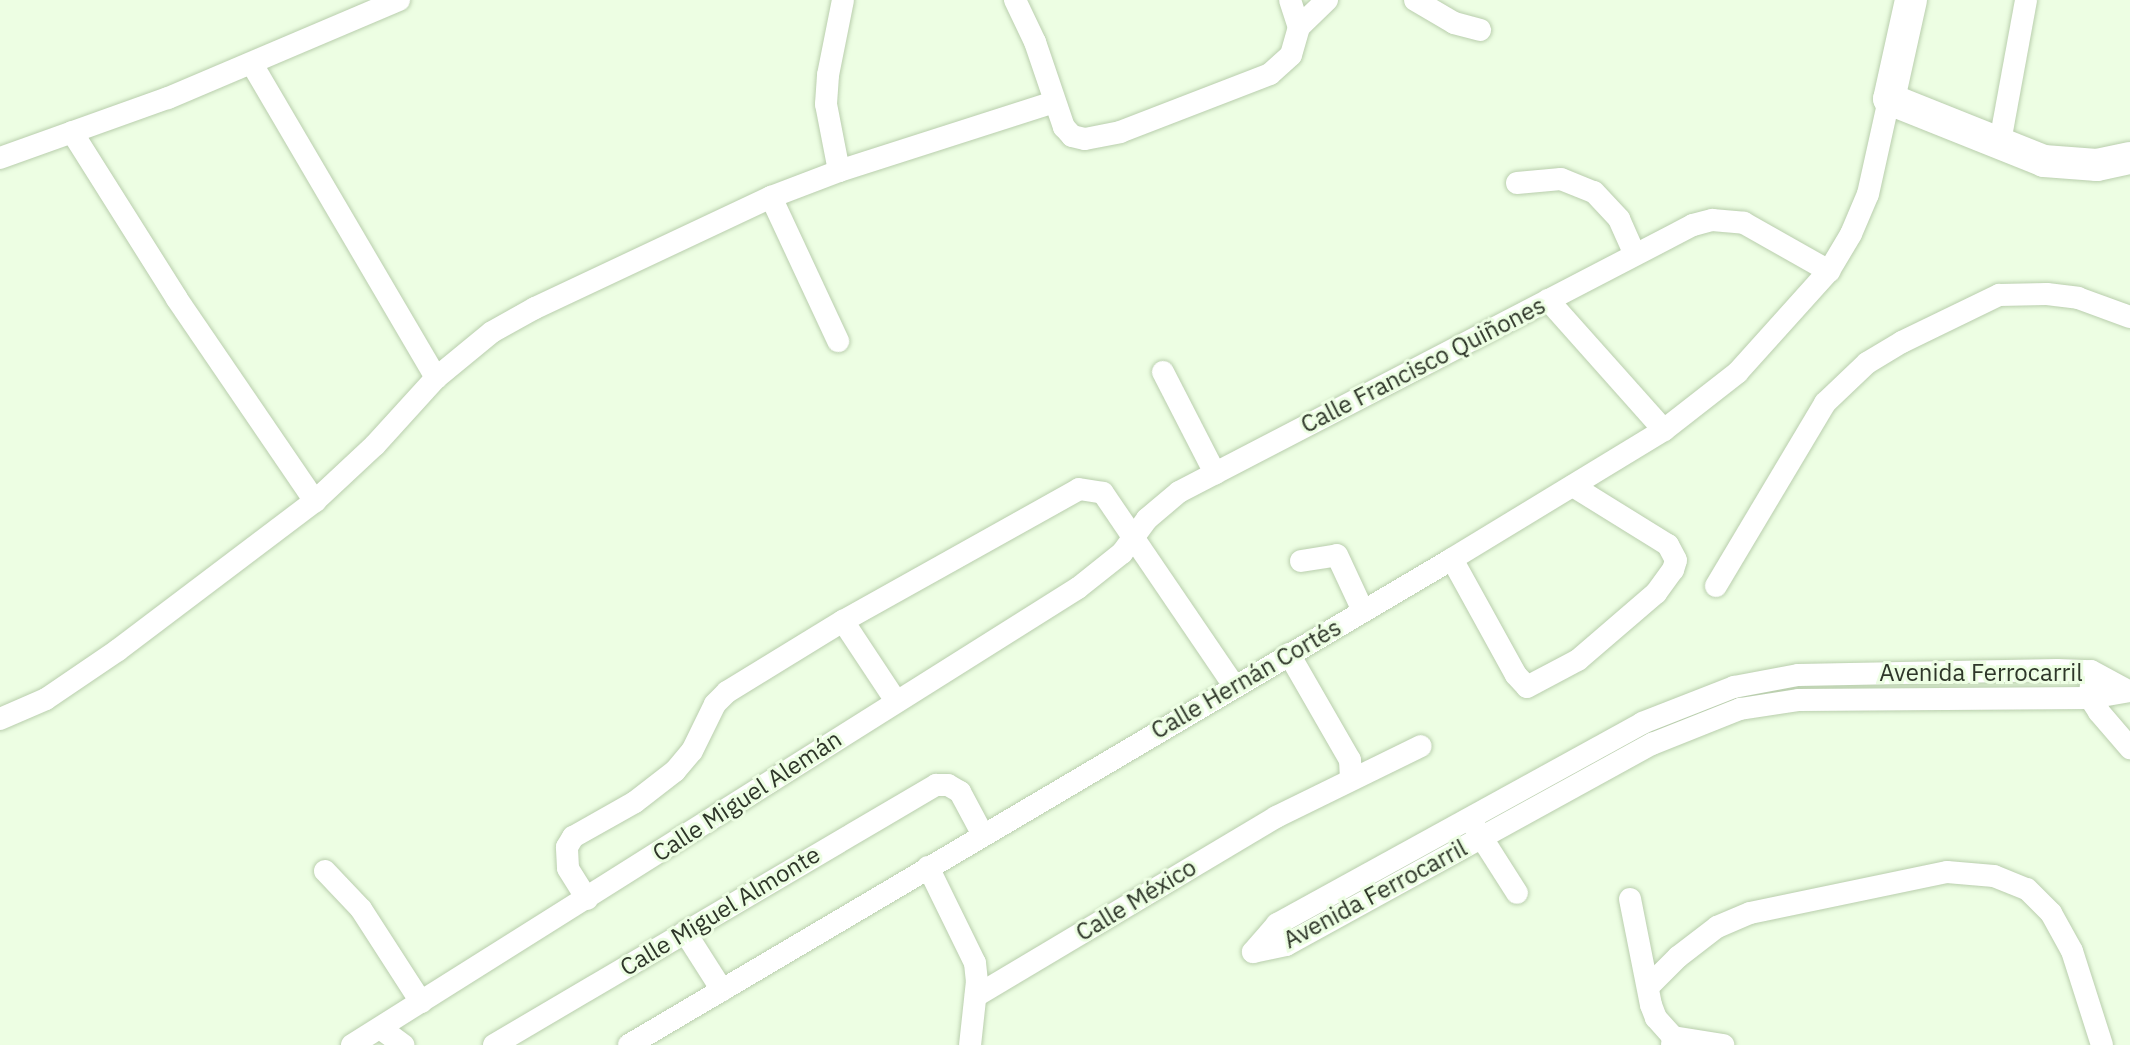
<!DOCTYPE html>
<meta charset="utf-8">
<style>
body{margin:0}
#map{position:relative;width:2130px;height:1045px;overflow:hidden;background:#edfee3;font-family:"IBM Plex Sans",sans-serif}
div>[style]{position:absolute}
.roads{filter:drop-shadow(0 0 2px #b9cead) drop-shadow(0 0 2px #b9cead)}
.street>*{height:22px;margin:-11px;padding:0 11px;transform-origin:11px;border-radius:11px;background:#fff}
.secondary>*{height:32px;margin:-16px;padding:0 16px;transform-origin:16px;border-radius:16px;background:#fff}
span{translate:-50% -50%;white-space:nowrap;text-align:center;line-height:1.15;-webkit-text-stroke:6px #edfee3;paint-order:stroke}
.street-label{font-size:24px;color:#2e3629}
</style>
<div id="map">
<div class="roads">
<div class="street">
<div style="left:1015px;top:0;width:47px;rotate:64.5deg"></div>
<div style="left:1035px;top:42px;width:90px;rotate:71.2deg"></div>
<div style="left:1064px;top:127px;width:12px;rotate:48deg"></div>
<div style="left:1072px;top:136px;width:13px;rotate:13deg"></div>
<div style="left:1085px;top:139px;width:36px;rotate:-11deg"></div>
<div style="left:1120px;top:132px;width:161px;rotate:-21.1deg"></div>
<div style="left:1270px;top:74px;width:28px;rotate:-42deg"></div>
<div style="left:1291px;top:55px;width:29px;rotate:-74deg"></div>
<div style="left:1299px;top:27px;width:39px;rotate:-44deg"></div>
<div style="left:1290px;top:0;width:28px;rotate:72deg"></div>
<div style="left:1415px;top:0;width:45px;rotate:30.5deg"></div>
<div style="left:1454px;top:23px;width:27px;rotate:15deg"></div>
<div style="left:252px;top:64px;width:364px;rotate:59.6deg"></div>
<div style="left:72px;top:132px;width:197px;rotate:57.8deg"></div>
<div style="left:177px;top:299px;width:245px;rotate:55.7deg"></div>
<div style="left:2000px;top:142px;width:144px;rotate:-79.6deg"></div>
<div style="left:0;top:158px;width:178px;rotate:-19.7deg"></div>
<div style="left:168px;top:98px;width:251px;rotate:-23deg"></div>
<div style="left:839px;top:171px;width:68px;rotate:-101deg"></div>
<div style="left:826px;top:104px;width:29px;rotate:-86deg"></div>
<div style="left:828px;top:75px;width:76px;rotate:-78.7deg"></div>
<div style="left:1517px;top:183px;width:44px;rotate:-5.2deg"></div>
<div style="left:1561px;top:179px;width:35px;rotate:22deg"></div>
<div style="left:1594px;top:192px;width:37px;rotate:47deg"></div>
<div style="left:1619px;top:219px;width:39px;rotate:66deg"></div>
<div style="left:771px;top:197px;width:159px;rotate:65deg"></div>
<div style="left:1548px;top:300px;width:174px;rotate:48.3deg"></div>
<div style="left:1163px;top:372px;width:114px;rotate:62.8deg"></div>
<div style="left:1452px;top:559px;width:132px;rotate:61.1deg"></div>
<div style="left:1516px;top:675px;width:16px;rotate:47deg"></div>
<div style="left:1527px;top:687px;width:58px;rotate:-27.9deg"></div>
<div style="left:1578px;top:660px;width:103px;rotate:-40.7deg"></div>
<div style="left:1656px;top:593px;width:29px;rotate:-54deg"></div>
<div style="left:1673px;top:570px;width:10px;rotate:-73deg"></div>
<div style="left:1676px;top:560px;width:17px;rotate:-118deg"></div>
<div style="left:1668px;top:545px;width:112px;rotate:-148.2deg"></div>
<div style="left:1301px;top:561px;width:36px;rotate:-9deg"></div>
<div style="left:1337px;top:555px;width:62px;rotate:65.1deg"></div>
<div style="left:1716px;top:586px;width:213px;rotate:-59.2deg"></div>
<div style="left:1825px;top:403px;width:58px;rotate:-43.6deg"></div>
<div style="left:1867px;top:363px;width:41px;rotate:-31deg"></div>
<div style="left:1902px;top:342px;width:108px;rotate:-25.9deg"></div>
<div style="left:1999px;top:295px;width:48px;rotate:-1.2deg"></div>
<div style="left:2047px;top:294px;width:31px;rotate:7deg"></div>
<div style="left:2078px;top:298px;width:55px;rotate:20.1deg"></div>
<div style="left:843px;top:621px;width:96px;rotate:56.5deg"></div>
<div style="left:1289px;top:654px;width:122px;rotate:60.1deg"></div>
<div style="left:1350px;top:760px;width:17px;rotate:87deg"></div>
<div style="left:2091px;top:683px;width:15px;rotate:94deg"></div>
<div style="left:2090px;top:698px;width:17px;rotate:57deg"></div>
<div style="left:2099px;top:712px;width:48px;rotate:49.3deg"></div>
<div style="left:0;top:719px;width:50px;rotate:-23.5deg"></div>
<div style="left:46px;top:699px;width:87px;rotate:-34.2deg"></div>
<div style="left:118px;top:650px;width:247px;rotate:-37.1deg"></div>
<div style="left:315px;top:501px;width:82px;rotate:-43deg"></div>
<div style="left:375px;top:445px;width:91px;rotate:-47.7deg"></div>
<div style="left:436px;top:378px;width:72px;rotate:-39.4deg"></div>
<div style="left:492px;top:332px;width:49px;rotate:-29.2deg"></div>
<div style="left:535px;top:308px;width:261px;rotate:-25.2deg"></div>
<div style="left:771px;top:197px;width:73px;rotate:-20.9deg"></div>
<div style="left:839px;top:171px;width:226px;rotate:-17.8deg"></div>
<div style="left:1475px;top:827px;width:78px;rotate:57.5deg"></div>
<div style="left:928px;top:867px;width:107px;rotate:63.9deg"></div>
<div style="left:975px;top:963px;width:18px;rotate:84deg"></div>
<div style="left:977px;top:981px;width:64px;rotate:96.2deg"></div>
<div style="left:325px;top:871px;width:52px;rotate:46.5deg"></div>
<div style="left:361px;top:909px;width:111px;rotate:57.2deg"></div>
<div style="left:587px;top:899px;width:36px;rotate:-122deg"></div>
<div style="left:568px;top:868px;width:21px;rotate:-93deg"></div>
<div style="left:567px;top:847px;width:12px;rotate:-59deg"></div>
<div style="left:573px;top:837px;width:71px;rotate:-29.4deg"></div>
<div style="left:635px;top:802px;width:51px;rotate:-37.8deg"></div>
<div style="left:675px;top:771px;width:26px;rotate:-50deg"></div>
<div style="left:692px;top:751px;width:52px;rotate:-63.9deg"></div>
<div style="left:715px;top:704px;width:17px;rotate:-45deg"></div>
<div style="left:727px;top:692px;width:136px;rotate:-31.5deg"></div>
<div style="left:843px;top:621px;width:270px;rotate:-29.2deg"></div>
<div style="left:1079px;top:489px;width:24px;rotate:9deg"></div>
<div style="left:1103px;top:493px;width:233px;rotate:55.8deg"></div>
<div style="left:1630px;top:899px;width:108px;rotate:78.8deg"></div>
<div style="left:1651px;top:1005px;width:14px;rotate:69deg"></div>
<div style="left:1656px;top:1018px;width:25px;rotate:48deg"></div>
<div style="left:1673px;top:1037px;width:8px;rotate:97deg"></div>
<div style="left:685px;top:932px;width:69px;rotate:57.5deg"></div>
<div style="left:1253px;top:952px;width:37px;rotate:-49deg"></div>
<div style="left:1277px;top:924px;width:417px;rotate:-28.8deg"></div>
<div style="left:1642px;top:723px;width:99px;rotate:-21.4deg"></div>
<div style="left:1734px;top:687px;width:65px;rotate:-10.6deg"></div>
<div style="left:1798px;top:675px;width:259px;rotate:-1.1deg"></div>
<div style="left:2057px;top:670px;width:34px;rotate:2deg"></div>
<div style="left:2091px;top:671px;width:42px;rotate:28.4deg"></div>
<div style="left:1253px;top:952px;width:34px;rotate:-12deg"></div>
<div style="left:1286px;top:945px;width:418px;rotate:-28.8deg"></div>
<div style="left:1652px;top:744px;width:95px;rotate:-21.7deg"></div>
<div style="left:1740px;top:709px;width:60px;rotate:-8.7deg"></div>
<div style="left:1799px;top:700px;width:291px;rotate:-0.4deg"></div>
<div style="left:2090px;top:698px;width:41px;rotate:-9.9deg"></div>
<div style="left:1649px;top:986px;width:41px;rotate:-45deg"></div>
<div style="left:1678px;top:957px;width:49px;rotate:-37.6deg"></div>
<div style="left:1717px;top:927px;width:36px;rotate:-23deg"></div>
<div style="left:1750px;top:913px;width:201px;rotate:-11.8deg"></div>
<div style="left:1947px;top:872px;width:47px;rotate:4.9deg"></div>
<div style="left:1994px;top:876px;width:35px;rotate:22deg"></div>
<div style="left:2027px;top:889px;width:34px;rotate:45deg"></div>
<div style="left:2051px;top:913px;width:43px;rotate:61.1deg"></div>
<div style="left:2072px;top:951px;width:99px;rotate:72.3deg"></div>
<div style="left:976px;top:996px;width:349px;rotate:-30.8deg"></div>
<div style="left:1276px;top:817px;width:161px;rotate:-26.1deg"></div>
<div style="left:380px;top:1028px;width:29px;rotate:36deg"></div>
<div style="left:1673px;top:1037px;width:51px;rotate:9.1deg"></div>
<div style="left:352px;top:1045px;width:858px;rotate:-32.19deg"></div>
<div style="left:1078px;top:588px;width:56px;rotate:-38.5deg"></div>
<div style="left:1122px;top:553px;width:42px;rotate:-53.7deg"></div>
<div style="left:1147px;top:519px;width:42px;rotate:-40.2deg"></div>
<div style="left:1179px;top:492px;width:579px;rotate:-27.45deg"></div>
<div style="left:1693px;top:225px;width:20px;rotate:-15deg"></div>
<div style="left:1712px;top:220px;width:32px;rotate:5deg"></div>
<div style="left:1744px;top:223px;width:98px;rotate:29.5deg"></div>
<div style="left:494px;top:1045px;width:513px;rotate:-30.47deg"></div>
<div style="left:936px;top:785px;width:12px"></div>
<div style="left:948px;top:785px;width:14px;rotate:30deg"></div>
<div style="left:960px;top:792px;width:49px;rotate:61.9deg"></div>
<div style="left:629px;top:1045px;width:956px;rotate:-30.56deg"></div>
<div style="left:1452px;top:559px;width:248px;rotate:-31.3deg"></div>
<div style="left:1664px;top:430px;width:93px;rotate:-38deg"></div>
<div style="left:1737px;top:373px;width:137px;rotate:-48deg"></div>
<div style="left:1829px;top:271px;width:43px;rotate:-59.3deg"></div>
<div style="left:1851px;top:234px;width:43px;rotate:-67deg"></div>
<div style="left:1868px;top:194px;width:97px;rotate:-77.5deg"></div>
</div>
<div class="secondary">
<div style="left:1911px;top:0;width:101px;rotate:102.5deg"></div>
<div style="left:1889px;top:99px;width:167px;rotate:21.8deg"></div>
<div style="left:2044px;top:161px;width:53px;rotate:4.3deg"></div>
<div style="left:2097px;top:165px;width:34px;rotate:-12deg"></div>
</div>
</div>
<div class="street-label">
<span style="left:1423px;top:365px;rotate:-27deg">Calle Francisco Quiñones</span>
<span style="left:1981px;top:673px">Avenida Ferrocarril</span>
<span style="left:1246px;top:679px;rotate:-30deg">Calle Hernán Cortés</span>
<span style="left:747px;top:796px;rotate:-33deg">Calle Miguel Alemán</span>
<span style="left:1375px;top:894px;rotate:-28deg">Avenida Ferrocarril</span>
<span style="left:1136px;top:900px;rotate:-31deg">Calle México</span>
<span style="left:720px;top:911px;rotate:-31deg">Calle Miguel Almonte</span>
</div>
</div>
